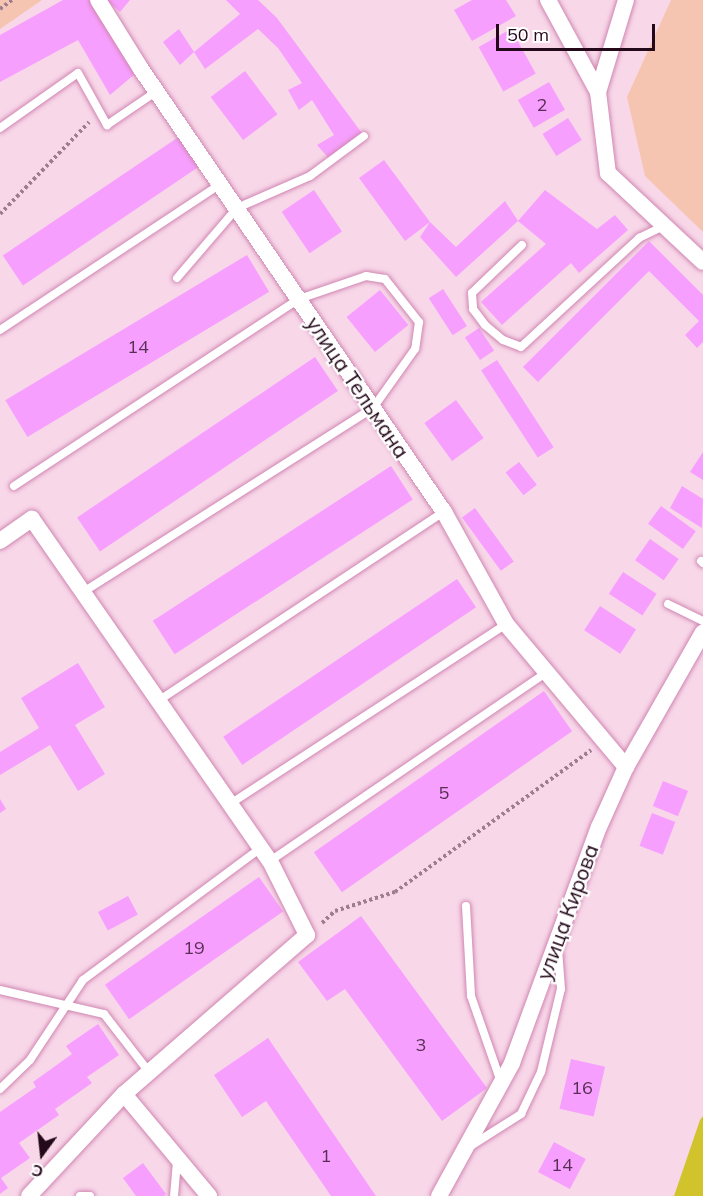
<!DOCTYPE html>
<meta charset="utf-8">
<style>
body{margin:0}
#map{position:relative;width:703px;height:1196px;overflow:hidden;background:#f8d7e9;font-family:Mulish,sans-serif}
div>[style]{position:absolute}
.green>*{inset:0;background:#f5c5b1}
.water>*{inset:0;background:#d0c32b}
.building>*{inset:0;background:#f79ffe;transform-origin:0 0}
.path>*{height:4px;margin-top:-2px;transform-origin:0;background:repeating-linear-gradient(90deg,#9d7e90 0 3px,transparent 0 6px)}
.roads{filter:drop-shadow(0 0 2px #d086b1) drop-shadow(0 0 2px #d086b1)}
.lane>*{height:8px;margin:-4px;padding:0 4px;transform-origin:4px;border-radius:4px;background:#fff}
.street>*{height:16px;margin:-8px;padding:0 8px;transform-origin:8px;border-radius:8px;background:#fff}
span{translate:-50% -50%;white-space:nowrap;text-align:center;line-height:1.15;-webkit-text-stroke:4.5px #fff;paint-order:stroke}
.number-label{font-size:18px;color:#592e54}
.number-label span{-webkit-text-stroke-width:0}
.street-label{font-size:21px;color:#24091b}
.north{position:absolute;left:12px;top:1124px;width:60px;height:60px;-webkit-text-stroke:4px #fff;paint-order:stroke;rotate:195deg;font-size:16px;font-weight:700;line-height:24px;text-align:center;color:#24091b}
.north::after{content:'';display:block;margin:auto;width:21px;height:27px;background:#24091b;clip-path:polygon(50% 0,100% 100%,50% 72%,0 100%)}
.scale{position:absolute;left:496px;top:24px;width:159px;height:27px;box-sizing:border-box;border:3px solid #24091b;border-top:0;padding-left:8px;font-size:18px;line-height:21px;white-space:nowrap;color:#24091b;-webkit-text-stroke:4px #fff;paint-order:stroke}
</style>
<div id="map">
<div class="green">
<div style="clip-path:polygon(0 0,42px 0,0 29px)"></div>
<div style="clip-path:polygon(671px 0,703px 0,703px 232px,645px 176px,627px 97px)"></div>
</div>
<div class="water">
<div style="clip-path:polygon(703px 1116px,703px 1196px,674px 1196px,700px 1120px)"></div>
</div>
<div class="building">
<div style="clip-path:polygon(63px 0,98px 0,141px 69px,110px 95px,78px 40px,0 82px,0 35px)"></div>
<div style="clip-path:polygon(106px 0,130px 0,120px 12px)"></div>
<div style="clip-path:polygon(226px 0,258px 0,277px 18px,364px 136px,333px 163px,317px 145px,334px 135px,312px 100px,299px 110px,288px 90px,302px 83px,278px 48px,258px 29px,205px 69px,194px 52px,180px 65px,163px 42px,179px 29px,194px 52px,240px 14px)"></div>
<div style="clip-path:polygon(472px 0,506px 0,516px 16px,472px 41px,454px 10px)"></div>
<div style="left:511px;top:29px;width:51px;height:37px;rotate:61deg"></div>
<div style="left:245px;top:71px;width:54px;height:43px;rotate:53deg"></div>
<div style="left:549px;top:82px;width:32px;height:36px;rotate:60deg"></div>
<div style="left:568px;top:118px;width:26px;height:30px;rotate:58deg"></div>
<div style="left:186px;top:132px;width:36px;height:221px;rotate:56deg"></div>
<div style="clip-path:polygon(384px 160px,430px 222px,456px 247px,505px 201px,518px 221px,545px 190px,597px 229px,615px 215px,628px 230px,579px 273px,571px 263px,502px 325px,481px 302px,546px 244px,518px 221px,456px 277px,420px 237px,430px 222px,405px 241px,359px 178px)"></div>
<div style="left:314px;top:190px;width:50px;height:39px;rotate:56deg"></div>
<div style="clip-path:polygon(649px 241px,703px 295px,703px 342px,697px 348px,685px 335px,699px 321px,649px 271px,538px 382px,523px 367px)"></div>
<div style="left:247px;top:255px;width:43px;height:282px;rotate:59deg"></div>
<div style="left:443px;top:289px;width:44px;height:17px;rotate:57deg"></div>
<div style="left:380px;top:290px;width:45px;height:43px;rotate:51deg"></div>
<div style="left:479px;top:328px;width:27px;height:17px;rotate:56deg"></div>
<div style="left:315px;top:357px;width:41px;height:287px;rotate:56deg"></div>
<div style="left:497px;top:360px;width:104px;height:19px;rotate:57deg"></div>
<div style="left:456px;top:400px;width:47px;height:39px;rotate:54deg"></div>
<div style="clip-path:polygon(703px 452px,703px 480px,690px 472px)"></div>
<div style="left:519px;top:462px;width:29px;height:17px;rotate:52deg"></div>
<div style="left:391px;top:466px;width:40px;height:284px;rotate:57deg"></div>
<div style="clip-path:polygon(682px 486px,703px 499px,702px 528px,670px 508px)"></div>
<div style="left:661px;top:506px;width:43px;height:22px;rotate:36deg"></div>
<div style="left:475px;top:508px;width:66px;height:16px;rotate:54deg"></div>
<div style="left:650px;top:539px;width:35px;height:26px;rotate:35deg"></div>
<div style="left:623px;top:572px;width:40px;height:26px;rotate:33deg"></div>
<div style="left:457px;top:579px;width:34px;height:282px;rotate:56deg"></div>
<div style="left:600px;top:606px;width:43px;height:29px;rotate:33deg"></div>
<div style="clip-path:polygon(78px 663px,105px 707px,75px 725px,105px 774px,78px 791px,50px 745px,0 775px,0 752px,39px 728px,21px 698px)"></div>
<div style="left:544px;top:691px;width:49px;height:281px;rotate:55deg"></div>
<div style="left:663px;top:781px;width:27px;height:27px;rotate:22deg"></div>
<div style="clip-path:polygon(0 799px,6px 809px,0 813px)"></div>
<div style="left:652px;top:813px;width:25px;height:35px;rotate:21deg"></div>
<div style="left:259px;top:877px;width:42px;height:188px;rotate:55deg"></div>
<div style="left:128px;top:896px;width:21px;height:34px;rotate:62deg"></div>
<div style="clip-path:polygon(361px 916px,487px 1088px,442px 1121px,345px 989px,327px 1001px,298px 962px)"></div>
<div style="clip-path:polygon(98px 1024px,119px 1055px,87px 1077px,92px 1083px,55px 1109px,59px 1115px,19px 1143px,30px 1158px,1px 1178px,8px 1188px,0 1194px,0 1112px,36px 1087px,33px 1082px,72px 1054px,66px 1046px)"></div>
<div style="clip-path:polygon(268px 1038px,376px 1196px,331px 1196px,266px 1101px,242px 1117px,214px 1075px)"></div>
<div style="left:571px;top:1059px;width:35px;height:51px;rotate:13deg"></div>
<div style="left:554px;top:1142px;width:36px;height:34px;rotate:28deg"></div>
<div style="clip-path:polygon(143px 1163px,166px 1194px,164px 1196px,136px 1196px,123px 1178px)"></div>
</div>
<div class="path">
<div style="left:0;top:9px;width:15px;rotate:-37deg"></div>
<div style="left:0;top:214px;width:128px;rotate:-45.9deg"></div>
<div style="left:322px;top:923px;width:18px;rotate:-43deg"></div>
<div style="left:335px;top:911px;width:63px;rotate:-17.6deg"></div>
<div style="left:395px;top:892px;width:242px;rotate:-35.9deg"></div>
</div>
<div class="roads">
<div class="lane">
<div style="left:0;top:128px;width:95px;rotate:-35.2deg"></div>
<div style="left:78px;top:73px;width:60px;rotate:60.9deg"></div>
<div style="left:107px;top:125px;width:60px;rotate:-34.2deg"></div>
<div style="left:522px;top:245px;width:69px;rotate:136.2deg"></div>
<div style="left:472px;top:293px;width:16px;rotate:86deg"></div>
<div style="left:473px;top:309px;width:20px;rotate:53deg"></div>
<div style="left:485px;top:325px;width:23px;rotate:40deg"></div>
<div style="left:503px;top:340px;width:19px;rotate:21deg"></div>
<div style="left:521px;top:347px;width:161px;rotate:-42.7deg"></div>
<div style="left:639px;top:238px;width:28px;rotate:-26deg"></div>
<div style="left:177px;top:278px;width:92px;rotate:-49.4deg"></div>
<div style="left:237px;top:208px;width:80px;rotate:-23.7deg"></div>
<div style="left:310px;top:176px;width:67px;rotate:-36.5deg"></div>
<div style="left:0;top:330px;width:265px;rotate:-33.5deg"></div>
<div style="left:14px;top:486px;width:341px;rotate:-33.3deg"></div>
<div style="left:299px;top:299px;width:71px;rotate:-18.9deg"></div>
<div style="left:366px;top:276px;width:19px;rotate:9deg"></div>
<div style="left:385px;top:279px;width:55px;rotate:51.7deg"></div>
<div style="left:419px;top:322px;width:27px;rotate:98deg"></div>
<div style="left:415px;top:349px;width:72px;rotate:125.4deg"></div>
<div style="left:373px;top:408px;width:343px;rotate:147.6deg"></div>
<div style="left:701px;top:561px;width:3px;rotate:45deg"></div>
<div style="left:668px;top:604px;width:39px;rotate:26deg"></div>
<div style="left:158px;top:701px;width:343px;rotate:-33.5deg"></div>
<div style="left:230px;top:804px;width:330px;rotate:-33.1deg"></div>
<div style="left:270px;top:861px;width:335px;rotate:-34.3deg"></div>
<div style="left:466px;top:906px;width:90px;rotate:86.8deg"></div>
<div style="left:471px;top:996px;width:91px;rotate:70.8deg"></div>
<div style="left:0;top:990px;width:107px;rotate:13deg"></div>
<div style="left:104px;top:1014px;width:75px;rotate:52.1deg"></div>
<div style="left:0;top:1089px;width:42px;rotate:-44deg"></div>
<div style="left:30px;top:1060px;width:96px;rotate:-56.5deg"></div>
<div style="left:83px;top:980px;width:222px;rotate:-36.6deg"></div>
<div style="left:469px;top:1147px;width:62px;rotate:-32.4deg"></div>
<div style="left:521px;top:1114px;width:47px;rotate:-64.5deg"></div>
<div style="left:541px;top:1072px;width:85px;rotate:-76.5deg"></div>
<div style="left:561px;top:989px;width:40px;rotate:-94.3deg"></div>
<div style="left:80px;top:1196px;width:10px"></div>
<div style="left:174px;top:1196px;width:35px;rotate:-85deg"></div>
</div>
<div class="street">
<div style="left:98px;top:0;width:81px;rotate:58.1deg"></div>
<div style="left:141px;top:69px;width:537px;rotate:55.63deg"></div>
<div style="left:444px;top:512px;width:128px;rotate:61deg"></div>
<div style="left:506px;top:624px;width:187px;rotate:50deg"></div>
<div style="left:548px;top:0;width:105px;rotate:61.5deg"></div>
<div style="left:626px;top:0;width:96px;rotate:106.9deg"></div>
<div style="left:598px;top:92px;width:82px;rotate:83deg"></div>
<div style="left:608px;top:173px;width:130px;rotate:43.1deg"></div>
<div style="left:0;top:541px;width:39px;rotate:-35deg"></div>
<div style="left:32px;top:519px;width:417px;rotate:55.2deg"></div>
<div style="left:270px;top:861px;width:83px;rotate:63.4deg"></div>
<div style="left:307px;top:935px;width:242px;rotate:139deg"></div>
<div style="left:124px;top:1094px;width:139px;rotate:133deg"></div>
<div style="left:124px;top:1094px;width:133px;rotate:50.2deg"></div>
<div style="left:439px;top:1196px;width:152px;rotate:-61.2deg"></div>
<div style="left:512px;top:1063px;width:252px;rotate:-69.8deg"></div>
<div style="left:599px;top:827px;width:66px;rotate:-65.8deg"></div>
<div style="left:626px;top:767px;width:155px;rotate:-60.3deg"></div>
</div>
</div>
<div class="number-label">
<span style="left:542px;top:105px">2</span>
<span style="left:138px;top:347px">14</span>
<span style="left:444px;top:793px">5</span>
<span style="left:194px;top:948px">19</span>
<span style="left:421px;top:1045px">3</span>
<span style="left:582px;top:1088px">16</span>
<span style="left:326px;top:1156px">1</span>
<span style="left:562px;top:1165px">14</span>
</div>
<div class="street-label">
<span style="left:358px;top:387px;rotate:56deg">улица Тельмана</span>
<span style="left:567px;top:912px;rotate:-70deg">улица Кирова</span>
</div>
<div class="north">С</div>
<div class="scale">50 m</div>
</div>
